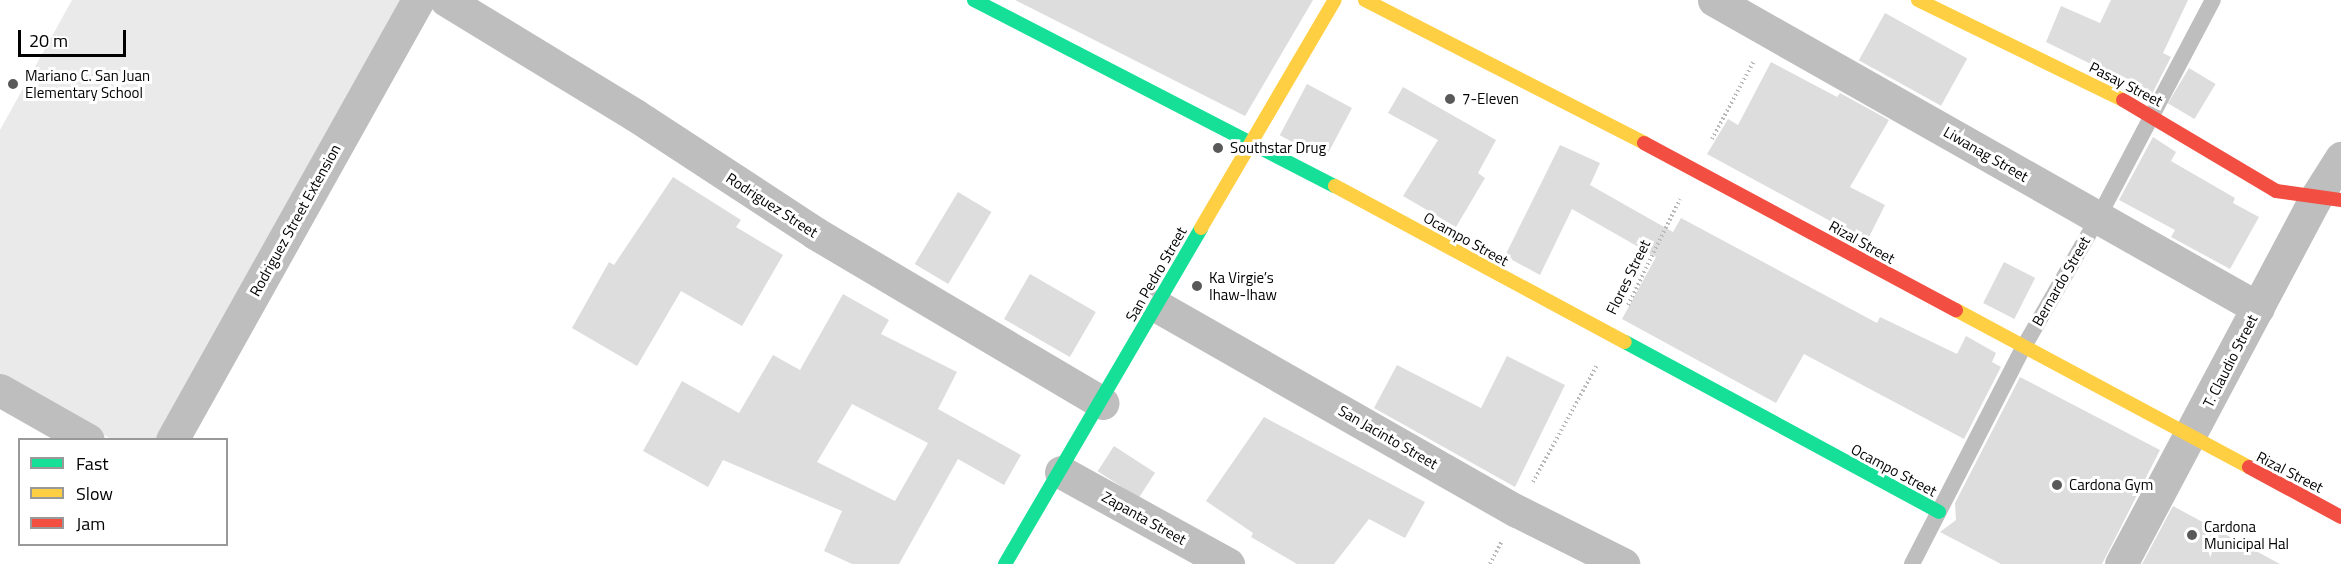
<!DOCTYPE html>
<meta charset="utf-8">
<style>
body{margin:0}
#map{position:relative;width:2341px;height:564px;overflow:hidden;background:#fff;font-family:"Titillium Web",sans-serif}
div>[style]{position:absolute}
.green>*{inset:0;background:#eaeaea}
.building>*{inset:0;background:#ddd;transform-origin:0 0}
.path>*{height:4px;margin-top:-2px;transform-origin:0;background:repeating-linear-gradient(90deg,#b8b8b8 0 1.5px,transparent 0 4.5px)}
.lane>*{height:16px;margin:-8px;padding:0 8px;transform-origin:8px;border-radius:8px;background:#bebebe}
.street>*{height:33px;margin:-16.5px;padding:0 16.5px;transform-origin:16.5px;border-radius:16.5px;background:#bebebe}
.fast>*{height:14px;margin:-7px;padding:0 7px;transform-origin:7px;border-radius:7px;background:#16e098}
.slow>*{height:14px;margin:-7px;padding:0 7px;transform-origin:7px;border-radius:7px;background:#ffcf43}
.jam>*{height:14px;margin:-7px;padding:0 7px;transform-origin:7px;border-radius:7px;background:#f24e42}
.dots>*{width:16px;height:16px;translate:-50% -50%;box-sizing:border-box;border:3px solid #fff;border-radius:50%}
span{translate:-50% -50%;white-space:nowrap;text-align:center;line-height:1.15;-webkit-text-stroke:6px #fff;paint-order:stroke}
.poi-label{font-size:15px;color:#000}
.left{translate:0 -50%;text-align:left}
.street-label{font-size:15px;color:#000}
.legend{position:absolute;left:18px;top:438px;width:210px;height:108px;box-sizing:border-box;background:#fff;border:2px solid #999;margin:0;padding:8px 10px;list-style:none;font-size:18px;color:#000}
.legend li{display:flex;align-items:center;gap:12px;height:30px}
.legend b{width:30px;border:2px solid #999}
.scale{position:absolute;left:18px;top:30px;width:108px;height:27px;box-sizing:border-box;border:3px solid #000;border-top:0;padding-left:8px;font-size:18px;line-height:21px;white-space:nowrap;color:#000;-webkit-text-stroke:4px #fff;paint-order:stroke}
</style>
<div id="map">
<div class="green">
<div style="clip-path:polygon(72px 0,408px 0,156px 439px,111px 439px,0 375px,0 130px)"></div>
</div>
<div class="building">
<div style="clip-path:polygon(1015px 0,1313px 0,1245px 116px)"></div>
<div style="clip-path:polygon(2111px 0,2188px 0,2163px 53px,2171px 57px,2152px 94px,2046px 42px,2061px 6px,2100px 23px)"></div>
<div style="left:1885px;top:13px;width:94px;height:54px;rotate:29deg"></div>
<div style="clip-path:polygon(1771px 62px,1837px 97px,1840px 93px,1889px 120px,1850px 187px,1885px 205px,1867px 241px,1707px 154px,1728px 119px,1738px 125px)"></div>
<div style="left:2189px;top:68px;width:31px;height:41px;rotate:31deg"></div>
<div style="left:1307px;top:84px;width:51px;height:58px;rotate:28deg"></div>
<div style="clip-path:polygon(1403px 87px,1496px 140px,1478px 173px,1485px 178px,1456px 227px,1403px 196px,1438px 140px,1388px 113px)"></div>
<div style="clip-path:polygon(2153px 137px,2176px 152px,2171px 161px,2235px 198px,2233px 203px,2259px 217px,2230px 269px,2171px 237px,2175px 230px,2119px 200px)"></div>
<div style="clip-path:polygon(1560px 145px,1600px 163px,1590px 185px,1673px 232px,1681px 218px,1877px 323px,1880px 317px,1957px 354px,1966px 336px,1996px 353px,1992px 362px,2001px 367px,1964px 439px,1804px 354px,1776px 403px,1622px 319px,1656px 257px,1572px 209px,1540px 275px,1505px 256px)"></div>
<div style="clip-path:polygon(673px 177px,741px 220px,736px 227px,783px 255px,742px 326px,681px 291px,637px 366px,572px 328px,609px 262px,614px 265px)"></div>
<div style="left:958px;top:192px;width:39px;height:84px;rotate:31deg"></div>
<div style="left:2004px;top:262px;width:35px;height:46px;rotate:27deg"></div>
<div style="left:1030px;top:274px;width:76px;height:52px;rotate:30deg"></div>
<div style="clip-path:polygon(evenodd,843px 294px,889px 320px,881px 334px,957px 372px,938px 409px,1021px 455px,1004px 485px,958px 459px,899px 564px,852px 564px,824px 551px,842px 511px,723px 460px,708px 487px,643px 451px,682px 381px,739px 413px,773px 355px,800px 370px,843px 294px,852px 404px,928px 443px,895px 501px,817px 462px,852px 404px)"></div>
<div style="clip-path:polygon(1507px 356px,1565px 385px,1515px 487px,1374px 408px,1397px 365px,1481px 408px)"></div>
<div style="clip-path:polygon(2020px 377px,2160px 450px,2102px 564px,2001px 564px,1940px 532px,1956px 520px,1955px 503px)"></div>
<div style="clip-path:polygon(1264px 417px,1425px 502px,1405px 538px,1369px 519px,1334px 564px,1297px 564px,1251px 537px,1253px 533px,1206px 501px)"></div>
<div style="left:1114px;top:446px;width:49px;height:30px;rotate:33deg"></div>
<div style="clip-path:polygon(2173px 506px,2280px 564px,2142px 564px)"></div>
</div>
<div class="path">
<div style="left:1712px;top:139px;width:89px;rotate:-61.7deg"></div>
<div style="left:1628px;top:305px;width:118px;rotate:-63.9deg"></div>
<div style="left:1533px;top:482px;width:133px;rotate:-61.3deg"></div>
<div style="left:1490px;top:564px;width:25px;rotate:-63deg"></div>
</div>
<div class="lane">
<div style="left:1912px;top:564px;width:243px;rotate:-62.8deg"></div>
<div style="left:2023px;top:348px;width:150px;rotate:-60deg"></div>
<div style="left:2098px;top:218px;width:246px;rotate:-62.2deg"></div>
</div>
<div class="street">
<div style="left:446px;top:0;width:221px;rotate:31.3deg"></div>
<div style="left:635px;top:115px;width:215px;rotate:33.2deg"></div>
<div style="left:815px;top:233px;width:334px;rotate:30.6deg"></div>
<div style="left:1714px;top:0;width:625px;rotate:29.52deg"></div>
<div style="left:1157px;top:306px;width:414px;rotate:29.7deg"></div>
<div style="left:1517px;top:511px;width:119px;rotate:26.6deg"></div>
<div style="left:0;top:390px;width:101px;rotate:29.6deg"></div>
<div style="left:172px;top:440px;width:504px;rotate:-60.79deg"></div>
<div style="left:1061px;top:472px;width:191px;rotate:28.9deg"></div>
<div style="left:2121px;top:564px;width:413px;rotate:-62deg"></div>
<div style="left:2315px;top:199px;width:49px;rotate:-57.6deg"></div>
</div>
<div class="fast">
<div style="left:974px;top:0;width:406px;rotate:27.3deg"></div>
<div style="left:1625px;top:342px;width:357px;rotate:28.4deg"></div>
<div style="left:1005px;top:564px;width:389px;rotate:-59.7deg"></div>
</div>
<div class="slow">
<div style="left:1365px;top:0;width:314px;rotate:27.1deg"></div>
<div style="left:1918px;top:0;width:228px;rotate:26deg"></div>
<div style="left:1335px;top:186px;width:329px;rotate:28.3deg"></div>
<div style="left:1201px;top:228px;width:264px;rotate:-59.6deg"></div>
<div style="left:1956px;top:310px;width:332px;rotate:28.2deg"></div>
</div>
<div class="jam">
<div style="left:2123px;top:100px;width:178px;rotate:30.7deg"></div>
<div style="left:2276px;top:191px;width:66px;rotate:7.9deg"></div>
<div style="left:1644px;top:143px;width:354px;rotate:28.2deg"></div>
<div style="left:2249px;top:467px;width:105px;rotate:28.5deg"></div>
</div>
<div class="dots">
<div style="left:13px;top:84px;background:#595959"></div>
<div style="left:1450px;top:99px;background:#595959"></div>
<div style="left:1218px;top:148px;background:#595959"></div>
<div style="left:1197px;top:286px;background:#595959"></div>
<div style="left:2057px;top:485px;background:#595959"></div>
<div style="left:2192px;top:535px;background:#595959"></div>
</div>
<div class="poi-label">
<span class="left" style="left:25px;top:84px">Mariano C. San Juan<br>Elementary School</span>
<span class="left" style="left:1462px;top:99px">7-Eleven</span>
<span class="left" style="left:1230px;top:148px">Southstar Drug</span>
<span class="left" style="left:1209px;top:286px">Ka Virgie’s<br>Ihaw-Ihaw</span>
<span class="left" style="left:2069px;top:485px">Cardona Gym</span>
<span class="left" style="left:2204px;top:535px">Cardona<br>Municipal Hal</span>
</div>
<div class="street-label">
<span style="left:2126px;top:84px;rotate:27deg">Pasay Street</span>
<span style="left:1986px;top:154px;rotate:30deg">Liwanag Street</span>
<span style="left:772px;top:205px;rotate:33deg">Rodriguez Street</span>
<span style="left:295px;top:220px;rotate:-61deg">Rodriguez Street Extension</span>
<span style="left:1466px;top:239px;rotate:29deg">Ocampo Street</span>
<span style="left:1862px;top:242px;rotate:29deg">Rizal Street</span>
<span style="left:1156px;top:274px;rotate:-60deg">San Pedro Street</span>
<span style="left:1628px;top:277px;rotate:-64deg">Flores Street</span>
<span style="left:2061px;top:281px;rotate:-60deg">Bernardo Street</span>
<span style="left:2230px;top:361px;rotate:-63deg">T. Claudio Street</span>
<span style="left:1388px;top:437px;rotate:30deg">San Jacinto Street</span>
<span style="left:1894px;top:470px;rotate:28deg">Ocampo Street</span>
<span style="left:2290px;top:472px;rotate:27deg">Rizal Street</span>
<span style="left:1144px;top:518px;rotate:29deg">Zapanta Street</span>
</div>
<ul class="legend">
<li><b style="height:8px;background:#16e098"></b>Fast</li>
<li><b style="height:8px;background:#ffcf43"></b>Slow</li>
<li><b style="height:8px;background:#f24e42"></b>Jam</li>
</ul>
<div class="scale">20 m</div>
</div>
